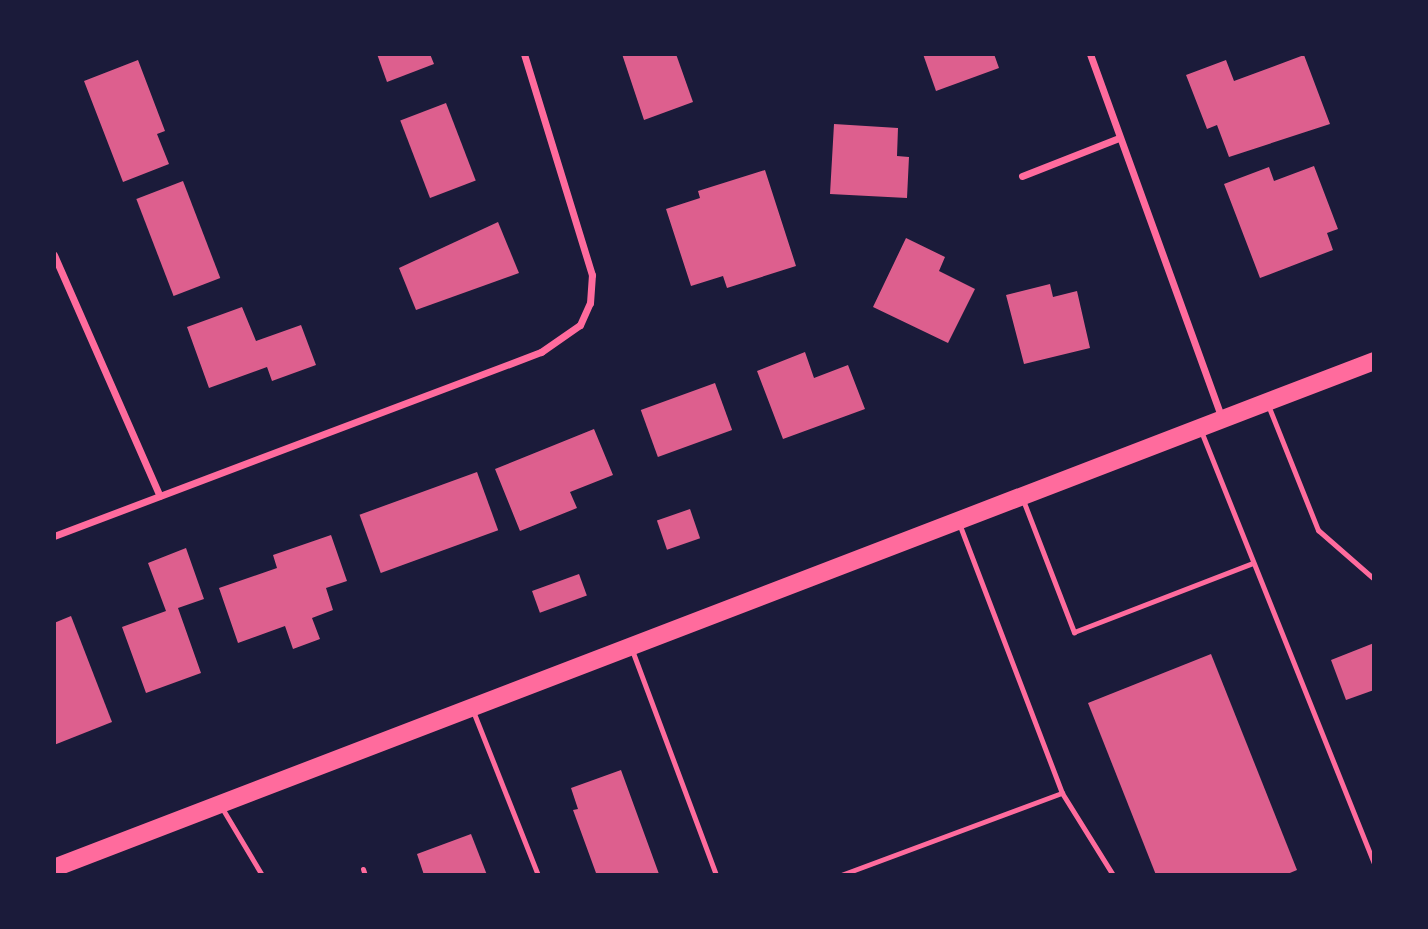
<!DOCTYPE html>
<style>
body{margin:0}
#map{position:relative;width:1428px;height:929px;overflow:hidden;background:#1b1b3a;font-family:Ubuntu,sans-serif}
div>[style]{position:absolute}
.building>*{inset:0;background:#dd5f8e;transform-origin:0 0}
.service>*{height:5px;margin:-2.5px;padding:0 2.5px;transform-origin:2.5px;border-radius:2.5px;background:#ff6b9d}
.minor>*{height:7px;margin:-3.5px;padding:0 3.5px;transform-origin:3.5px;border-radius:3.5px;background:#ff6b9d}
.primary>*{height:18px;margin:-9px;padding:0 9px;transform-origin:9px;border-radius:9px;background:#ff6b9d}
span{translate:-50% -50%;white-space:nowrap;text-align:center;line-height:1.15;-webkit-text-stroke:6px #1b1b3a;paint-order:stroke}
.frame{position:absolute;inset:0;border:56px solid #1b1b3a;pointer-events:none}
</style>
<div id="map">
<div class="building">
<div style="clip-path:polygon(377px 54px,430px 54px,434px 64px,387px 82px)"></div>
<div style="clip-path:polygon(622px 54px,676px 54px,693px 102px,644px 120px)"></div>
<div style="clip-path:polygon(923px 54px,994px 54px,999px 68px,936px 91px)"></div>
<div style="clip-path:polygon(1304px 55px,1330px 124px,1229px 157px,1217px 125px,1207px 129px,1186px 75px,1226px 60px,1234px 81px)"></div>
<div style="clip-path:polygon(138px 60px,165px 131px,157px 134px,169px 164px,123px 182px,84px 81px)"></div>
<div style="left:446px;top:103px;width:83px;height:49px;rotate:69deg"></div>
<div style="clip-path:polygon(834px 124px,898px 128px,897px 156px,909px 157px,907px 198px,830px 194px)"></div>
<div style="clip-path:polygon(1314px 166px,1338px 229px,1327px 233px,1333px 250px,1260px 278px,1224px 184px,1269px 167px,1274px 181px)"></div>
<div style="clip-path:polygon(765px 170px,796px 266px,727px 288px,723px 276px,691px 286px,666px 209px,700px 198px,698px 191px)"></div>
<div style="left:183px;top:181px;width:104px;height:50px;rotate:69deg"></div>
<div style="clip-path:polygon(498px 222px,519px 273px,416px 310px,399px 268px)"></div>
<div style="clip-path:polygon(906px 238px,945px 257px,939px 271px,975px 289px,948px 343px,873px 307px)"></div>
<div style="clip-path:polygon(1050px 284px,1053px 297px,1077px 291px,1090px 348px,1024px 364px,1006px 295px)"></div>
<div style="clip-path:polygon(242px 307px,256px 341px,301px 325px,316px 365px,272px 381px,267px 367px,209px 388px,187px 327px)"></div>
<div style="clip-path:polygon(805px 352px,814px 378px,848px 365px,865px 409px,783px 439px,757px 371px)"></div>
<div style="left:715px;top:383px;width:50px;height:79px;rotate:70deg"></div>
<div style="clip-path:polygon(594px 429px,613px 475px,570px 492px,577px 508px,520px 531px,495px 469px)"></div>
<div style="left:477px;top:472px;width:62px;height:125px;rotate:70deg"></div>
<div style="left:690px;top:509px;width:31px;height:35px;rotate:71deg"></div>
<div style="clip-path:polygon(331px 535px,347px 581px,326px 588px,333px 610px,312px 618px,320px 639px,293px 649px,285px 626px,238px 643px,219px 588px,277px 568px,273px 555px)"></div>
<div style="clip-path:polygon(186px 548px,204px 599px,178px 608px,201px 673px,146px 693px,122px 627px,166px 611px,148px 563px)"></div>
<div style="left:579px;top:574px;width:23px;height:50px;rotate:70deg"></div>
<div style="clip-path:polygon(71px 616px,112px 722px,54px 745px,54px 623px)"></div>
<div style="clip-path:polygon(1374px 643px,1374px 690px,1346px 700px,1331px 660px)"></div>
<div style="clip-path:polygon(1211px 654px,1297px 870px,1285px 875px,1156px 875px,1088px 703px)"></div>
<div style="clip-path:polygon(621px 770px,659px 874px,657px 875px,596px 873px,573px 810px,578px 809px,571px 788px)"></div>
<div style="clip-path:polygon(471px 834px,487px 875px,424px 875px,417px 854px)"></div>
</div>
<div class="service">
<div style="left:1268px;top:405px;width:135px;rotate:68.2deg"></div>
<div style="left:1318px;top:530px;width:74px;rotate:41.2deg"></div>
<div style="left:1201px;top:431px;width:466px;rotate:68.2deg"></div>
<div style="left:1023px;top:500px;width:142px;rotate:68.9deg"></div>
<div style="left:1074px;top:632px;width:192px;rotate:-21.1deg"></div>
<div style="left:632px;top:650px;width:240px;rotate:69.5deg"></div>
<div style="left:473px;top:711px;width:176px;rotate:68.4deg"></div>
<div style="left:1062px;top:793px;width:97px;rotate:58.1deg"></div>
<div style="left:222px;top:808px;width:78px;rotate:59.2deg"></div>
<div style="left:363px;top:869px;width:6px;rotate:72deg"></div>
<div style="left:841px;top:875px;width:236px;rotate:-20.4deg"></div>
<div style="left:1062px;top:793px;width:289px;rotate:-110.9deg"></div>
</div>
<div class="minor">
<div style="left:1090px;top:54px;width:388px;rotate:70.1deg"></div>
<div style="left:1022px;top:176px;width:104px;rotate:-21.4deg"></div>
<div style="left:54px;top:255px;width:263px;rotate:66.3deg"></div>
<div style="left:54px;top:536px;width:521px;rotate:-20.7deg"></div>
<div style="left:541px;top:352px;width:47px;rotate:-34.7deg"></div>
<div style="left:580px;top:325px;width:24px;rotate:-66deg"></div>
<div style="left:590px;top:303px;width:28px;rotate:-86deg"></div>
<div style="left:592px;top:275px;width:231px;rotate:-107.1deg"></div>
</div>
<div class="primary">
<div style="left:54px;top:868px;width:1414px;rotate:-21.01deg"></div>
</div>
<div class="frame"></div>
</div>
